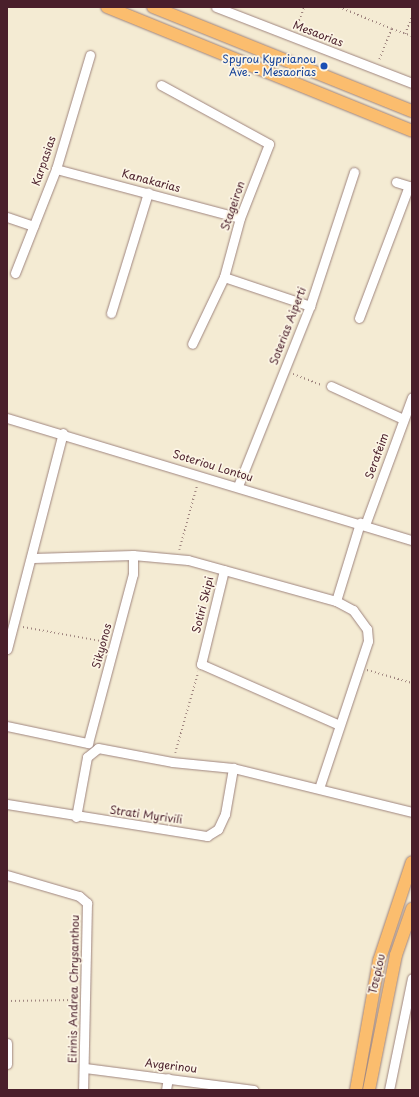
<!DOCTYPE html>
<meta charset="utf-8">
<style>
body{margin:0}
#map{position:relative;width:419px;height:1097px;overflow:hidden;background:#f4ebd3;font-family:"Playpen Sans",sans-serif}
div>[style]{position:absolute}
.path>*{height:1.5px;margin-top:-0.75px;transform-origin:0;background:repeating-linear-gradient(90deg,#9f857f 0 1px,transparent 0 4px)}
.roads{filter:drop-shadow(0 0 1px #9f857f) drop-shadow(0 0 1px #9f857f)}
.minor>*{height:9px;margin:-4.5px;padding:0 4.5px;transform-origin:4.5px;border-radius:4.5px;background:#fff}
.major>*{height:12px;margin:-6px;padding:0 6px;transform-origin:6px;border-radius:6px;background:#fbbd6e}
.dots>*{width:11px;height:11px;translate:-50% -50%;box-sizing:border-box;border:2px solid #fcf5e5;border-radius:50%}
span{translate:-50% -50%;white-space:nowrap;text-align:center;line-height:1.15;-webkit-text-stroke:3.5px #fcf5e5;paint-order:stroke}
.street-label{font-size:11px;color:#4a1f2b}
.transit-label{font-size:11px;color:#164399}
.right{translate:-100% -50%;text-align:right}
.frame{position:absolute;inset:0;border:8px solid #4a1f2b;pointer-events:none}
</style>
<div id="map">
<div class="path">
<div style="left:339px;top:7px;width:57px;rotate:22.5deg"></div>
<div style="left:392px;top:29px;width:35px;rotate:112deg"></div>
<div style="left:296px;top:28px;width:22px;rotate:-69deg"></div>
<div style="left:392px;top:29px;width:21px;rotate:19deg"></div>
<div style="left:405px;top:34px;width:19px;rotate:-69deg"></div>
<div style="left:293px;top:374px;width:30px;rotate:21deg"></div>
<div style="left:179px;top:550px;width:67px;rotate:-74.5deg"></div>
<div style="left:23px;top:627px;width:84px;rotate:10.2deg"></div>
<div style="left:367px;top:670px;width:47px;rotate:16.1deg"></div>
<div style="left:175px;top:753px;width:84px;rotate:-74.1deg"></div>
<div style="left:7px;top:1001px;width:68px;rotate:-0.8deg"></div>
</div>
<div class="roads">
<div class="minor">
<div style="left:216px;top:7px;width:210px;rotate:21.2deg"></div>
<div style="left:161px;top:85px;width:123px;rotate:28.6deg"></div>
<div style="left:269px;top:144px;width:79px;rotate:111.4deg"></div>
<div style="left:240px;top:218px;width:61px;rotate:105.2deg"></div>
<div style="left:224px;top:277px;width:74px;rotate:115.5deg"></div>
<div style="left:56px;top:169px;width:190px;rotate:14.9deg"></div>
<div style="left:396px;top:182px;width:17px;rotate:17deg"></div>
<div style="left:7px;top:217px;width:28px;rotate:19deg"></div>
<div style="left:15px;top:273px;width:112px;rotate:-68.5deg"></div>
<div style="left:56px;top:169px;width:119px;rotate:-73.4deg"></div>
<div style="left:224px;top:277px;width:91px;rotate:18.6deg"></div>
<div style="left:111px;top:313px;width:126px;rotate:-72.9deg"></div>
<div style="left:359px;top:318px;width:141px;rotate:-69.3deg"></div>
<div style="left:331px;top:386px;width:79px;rotate:24.6deg"></div>
<div style="left:7px;top:418px;width:423px;rotate:16.8deg"></div>
<div style="left:238px;top:486px;width:194px;rotate:-68.2deg"></div>
<div style="left:310px;top:306px;width:141px;rotate:-71.8deg"></div>
<div style="left:365px;top:525px;width:136px;rotate:-69.8deg"></div>
<div style="left:33px;top:558px;width:100px;rotate:-1.7deg"></div>
<div style="left:133px;top:555px;width:55px;rotate:5.2deg"></div>
<div style="left:188px;top:560px;width:154px;rotate:15.5deg"></div>
<div style="left:336px;top:601px;width:19px;rotate:28deg"></div>
<div style="left:353px;top:610px;width:24px;rotate:54deg"></div>
<div style="left:367px;top:629px;width:12px;rotate:85deg"></div>
<div style="left:368px;top:641px;width:155px;rotate:108.4deg"></div>
<div style="left:224px;top:570px;width:97px;rotate:103.7deg"></div>
<div style="left:201px;top:664px;width:151px;rotate:23.8deg"></div>
<div style="left:336px;top:601px;width:82px;rotate:-72.9deg"></div>
<div style="left:7px;top:649px;width:223px;rotate:-75.5deg"></div>
<div style="left:7px;top:726px;width:83px;rotate:11.9deg"></div>
<div style="left:88px;top:743px;width:175px;rotate:-75.1deg"></div>
<div style="left:133px;top:574px;width:19px;rotate:-90deg"></div>
<div style="left:7px;top:804px;width:203px;rotate:9.1deg"></div>
<div style="left:207px;top:836px;width:13px;rotate:-32deg"></div>
<div style="left:218px;top:829px;width:17px;rotate:-65deg"></div>
<div style="left:225px;top:814px;width:47px;rotate:-80.1deg"></div>
<div style="left:76px;top:817px;width:61px;rotate:-79.6deg"></div>
<div style="left:87px;top:757px;width:14px;rotate:-39deg"></div>
<div style="left:98px;top:748px;width:75px;rotate:10.7deg"></div>
<div style="left:172px;top:762px;width:61px;rotate:5.6deg"></div>
<div style="left:233px;top:768px;width:184px;rotate:13.8deg"></div>
<div style="left:7px;top:875px;width:75px;rotate:16.3deg"></div>
<div style="left:79px;top:896px;width:11px;rotate:41deg"></div>
<div style="left:87px;top:903px;width:187px;rotate:91.2deg"></div>
<div style="left:7px;top:1043px;width:21px;rotate:90deg"></div>
<div style="left:85px;top:1068px;width:170px;rotate:7.4deg"></div>
<div style="left:166px;top:1090px;width:12px;rotate:-81deg"></div>
<div style="left:389px;top:1090px;width:114px;rotate:-78.4deg"></div>
</div>
<div class="major">
<div style="left:107px;top:7px;width:329px;rotate:22.1deg"></div>
<div style="left:153px;top:7px;width:279px;rotate:21.9deg"></div>
<div style="left:356px;top:1090px;width:131px;rotate:-79.9deg"></div>
<div style="left:379px;top:961px;width:104px;rotate:-71.6deg"></div>
<div style="left:369px;top:1090px;width:138px;rotate:-78.7deg"></div>
<div style="left:396px;top:955px;width:49px;rotate:-70.8deg"></div>
</div>
</div>
<div class="dots">
<div style="left:324px;top:66px;background:#1a4fb4"></div>
</div>
<div class="street-label">
<span style="left:318px;top:34px;rotate:21deg">Mesaorias</span>
<span style="left:44px;top:161px;rotate:-71deg">Karpasias</span>
<span style="left:151px;top:181px;rotate:15deg">Kanakarias</span>
<span style="left:233px;top:206px;rotate:-71deg">Stageiron</span>
<span style="left:288px;top:326px;rotate:-69deg">Soterias Aiperti</span>
<span style="left:377px;top:456px;rotate:-70deg">Serafeim</span>
<span style="left:213px;top:466px;rotate:17deg">Soteriou Lontou</span>
<span style="left:203px;top:605px;rotate:-76deg">Sotiri Skipi</span>
<span style="left:102px;top:646px;rotate:-75deg">Sikyonos</span>
<span style="left:146px;top:815px;rotate:8deg">Strati Myrivili</span>
<span style="left:377px;top:974px;rotate:-77deg">Τσερίου</span>
<span style="left:74px;top:989px;rotate:-89deg">Eirinis Andrea Chrysanthou</span>
<span style="left:171px;top:1066px;rotate:7deg">Avgerinou</span>
</div>
<div class="transit-label">
<span class="right" style="left:316px;top:66px">Spyrou Kyprianou<br>Ave. - Mesaorias</span>
</div>
<div class="frame"></div>
</div>
